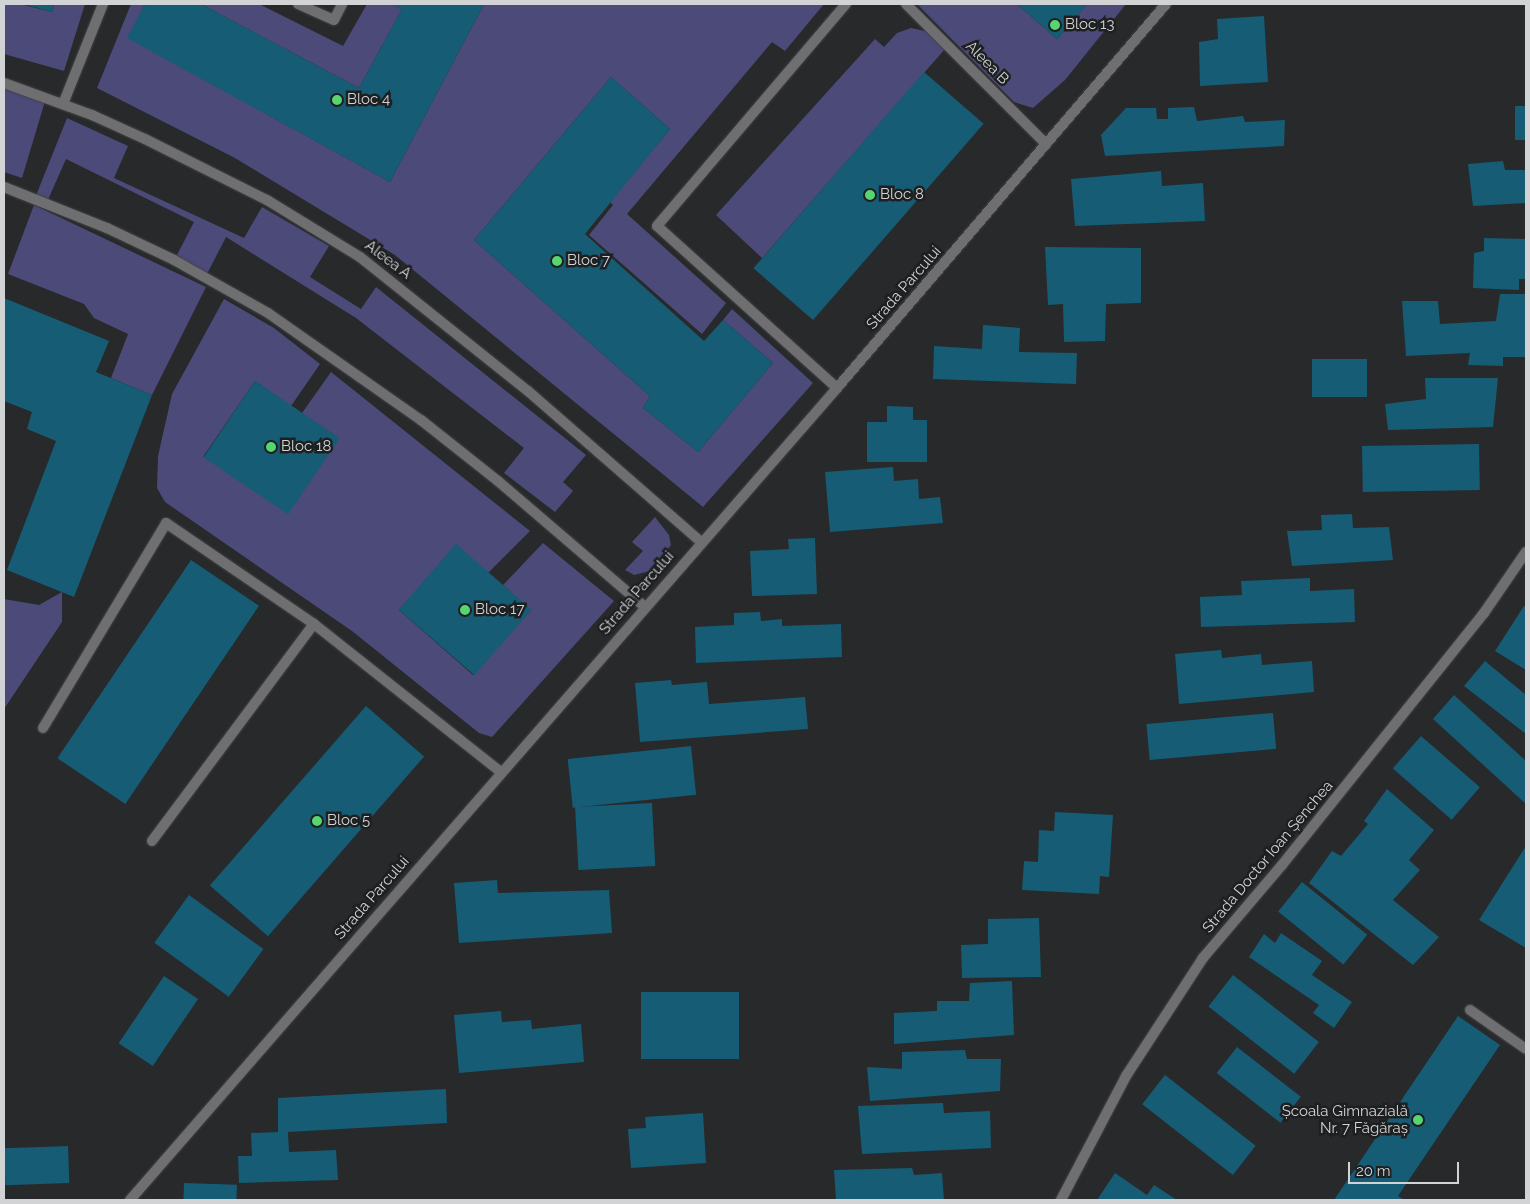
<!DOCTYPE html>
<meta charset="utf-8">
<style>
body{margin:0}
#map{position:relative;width:1530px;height:1204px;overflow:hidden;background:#27292b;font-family:Raleway,sans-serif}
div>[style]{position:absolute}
.green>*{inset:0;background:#4c4a79}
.building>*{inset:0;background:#165c75;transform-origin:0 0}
.roads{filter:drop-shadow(0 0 1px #424446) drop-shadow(0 0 1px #424446)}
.service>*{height:10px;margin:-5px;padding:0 5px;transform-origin:5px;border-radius:5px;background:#6f6f71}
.minor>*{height:10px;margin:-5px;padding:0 5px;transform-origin:5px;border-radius:5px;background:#6f6f71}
.dots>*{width:14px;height:14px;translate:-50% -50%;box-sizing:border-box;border:2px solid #1d1f21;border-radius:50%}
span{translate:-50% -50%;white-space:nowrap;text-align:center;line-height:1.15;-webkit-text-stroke:5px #1d1f21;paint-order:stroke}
.poi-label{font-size:15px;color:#d2d3d4}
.left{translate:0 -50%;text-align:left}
.right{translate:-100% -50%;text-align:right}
.street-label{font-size:15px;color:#d2d3d4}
.frame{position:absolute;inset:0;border:5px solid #d2d3d4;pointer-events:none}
.scale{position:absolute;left:1348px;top:1162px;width:111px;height:22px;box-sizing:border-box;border:2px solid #d2d3d4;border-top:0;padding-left:6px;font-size:15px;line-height:18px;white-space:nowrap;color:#d2d3d4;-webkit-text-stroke:4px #1d1f21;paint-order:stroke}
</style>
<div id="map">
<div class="green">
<div style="clip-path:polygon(4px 4px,20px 4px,52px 12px,54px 4px,85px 4px,64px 71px,4px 54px)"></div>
<div style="clip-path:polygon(131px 4px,145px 4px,128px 38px,390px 182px,484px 4px,824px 4px,785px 51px,772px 42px,627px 214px,726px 303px,702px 334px,589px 235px,613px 205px,610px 202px,670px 129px,611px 77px,474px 240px,650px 396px,643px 408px,698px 452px,773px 363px,723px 320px,732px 309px,813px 383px,703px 507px,395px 255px,235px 158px,97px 88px)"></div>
<div style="clip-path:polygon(201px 4px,259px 4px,343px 46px,367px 4px,391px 4px,402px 9px,359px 88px)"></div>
<div style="clip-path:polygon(917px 4px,1017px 4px,1057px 39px,1087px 4px,1126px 4px,1065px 80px,1033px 108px,1014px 102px)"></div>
<div style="clip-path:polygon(911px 28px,925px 31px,945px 49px,762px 258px,716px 215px,875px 39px,884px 47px,897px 33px)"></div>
<div style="clip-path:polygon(4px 84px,46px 98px,22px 178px,4px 172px)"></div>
<div style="clip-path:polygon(67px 118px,128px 146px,114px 178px,244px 238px,262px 207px,329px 246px,310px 277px,361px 309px,376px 287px,586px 455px,563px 482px,573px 491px,555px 512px,504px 473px,524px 448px,356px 318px,226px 237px,207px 274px,176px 257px,194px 222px,66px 159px,47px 202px,35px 198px)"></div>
<div style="clip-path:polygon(34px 205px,206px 287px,152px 395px,111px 378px,128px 334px,94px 318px,84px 304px,8px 274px)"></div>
<div style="clip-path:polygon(224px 299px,274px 328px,320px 364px,291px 406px,255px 381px,203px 457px,302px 413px,331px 372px,530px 531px,488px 573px,456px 545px,399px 610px,473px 675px,531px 610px,503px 585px,543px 543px,614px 601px,492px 737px,479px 733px,352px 631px,165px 502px,157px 488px,158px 456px,172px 394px)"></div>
<div style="clip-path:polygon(655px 517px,669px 535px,671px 545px,650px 571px,634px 575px,625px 570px,643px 551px,632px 542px)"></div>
<div style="clip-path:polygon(62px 592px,62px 622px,4px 709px,4px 599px,39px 605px)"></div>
</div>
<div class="building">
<div style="clip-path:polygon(23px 4px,54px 4px,52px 12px)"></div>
<div style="clip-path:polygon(145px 4px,201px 4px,359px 88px,402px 9px,389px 4px,484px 4px,390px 182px,127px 38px)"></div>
<div style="clip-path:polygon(1017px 4px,1087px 4px,1057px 39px)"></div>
<div style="clip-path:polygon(1264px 16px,1268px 82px,1200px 86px,1199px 42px,1218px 39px,1217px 19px)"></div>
<div style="left:924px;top:72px;width:79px;height:260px;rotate:41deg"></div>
<div style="clip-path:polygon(611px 77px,670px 129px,585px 234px,704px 341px,723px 320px,773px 363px,698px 452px,643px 408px,650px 396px,474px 240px)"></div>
<div style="left:1515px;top:106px;width:11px;height:34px"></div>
<div style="clip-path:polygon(1194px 107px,1197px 121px,1243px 116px,1245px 122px,1285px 120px,1284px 146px,1105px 156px,1101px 135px,1126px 108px,1156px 108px,1157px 119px,1168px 119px,1168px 108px)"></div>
<div style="clip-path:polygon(1503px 161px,1505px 170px,1526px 170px,1526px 203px,1473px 206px,1468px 164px)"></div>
<div style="clip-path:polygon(1161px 171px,1162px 186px,1203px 183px,1205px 221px,1075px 226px,1071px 179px)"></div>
<div style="clip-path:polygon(1484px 238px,1526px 239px,1526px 279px,1519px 279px,1519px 290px,1473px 288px,1474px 253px,1484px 251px)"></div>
<div style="clip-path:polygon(1045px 247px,1141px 248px,1141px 303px,1106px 304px,1105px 341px,1064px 342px,1063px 304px,1048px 305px)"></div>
<div style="clip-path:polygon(1500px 294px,1526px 294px,1526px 357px,1503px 357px,1503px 366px,1468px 365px,1470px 353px,1406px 356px,1402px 301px,1438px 301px,1440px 324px,1496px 321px)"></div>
<div style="clip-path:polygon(4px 298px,109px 341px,96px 372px,152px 395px,74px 597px,7px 570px,56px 441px,27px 429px,32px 412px,4px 401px)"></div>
<div style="clip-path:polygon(983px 325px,1020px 328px,1019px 352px,1077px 353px,1076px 384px,933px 379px,934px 346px,982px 349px)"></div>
<div style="left:1367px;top:359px;width:38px;height:55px;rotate:90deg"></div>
<div style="clip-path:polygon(1425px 378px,1498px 378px,1493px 427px,1388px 430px,1385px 404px,1426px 399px)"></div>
<div style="left:255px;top:381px;width:102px;height:92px;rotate:34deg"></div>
<div style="clip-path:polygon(887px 406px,913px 407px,913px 420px,927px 420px,927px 462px,867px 462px,867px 422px,887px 422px)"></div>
<div style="left:1479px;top:444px;width:46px;height:117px;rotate:89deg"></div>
<div style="clip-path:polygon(893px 467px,894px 481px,918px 479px,919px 499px,940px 497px,943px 523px,830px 532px,825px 472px)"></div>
<div style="clip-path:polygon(1352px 514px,1353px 528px,1389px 527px,1393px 560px,1292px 566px,1287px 531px,1322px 530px,1321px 515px)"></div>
<div style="clip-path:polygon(815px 538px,817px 594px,752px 596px,750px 551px,789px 549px,788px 539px)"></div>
<div style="left:456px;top:544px;width:100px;height:87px;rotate:41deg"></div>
<div style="left:191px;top:560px;width:82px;height:239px;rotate:34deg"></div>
<div style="clip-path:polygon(1310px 578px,1310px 591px,1354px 589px,1355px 622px,1201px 627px,1200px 597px,1242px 595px,1241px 581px)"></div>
<div style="clip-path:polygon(1524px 606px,1526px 607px,1526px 670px,1495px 651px)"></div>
<div style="clip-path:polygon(760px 612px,761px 621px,782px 619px,782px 626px,841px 624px,842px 657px,696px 663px,695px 627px,734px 625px,734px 613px)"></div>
<div style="clip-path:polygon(1221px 650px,1222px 658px,1261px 654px,1262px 665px,1312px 661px,1314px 692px,1179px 704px,1175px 654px)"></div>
<div style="clip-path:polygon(1485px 661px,1526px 695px,1526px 734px,1464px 686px)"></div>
<div style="clip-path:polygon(671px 680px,672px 685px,707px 682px,709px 704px,805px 697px,808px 729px,640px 742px,635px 683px)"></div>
<div style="clip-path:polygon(1454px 695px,1526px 761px,1526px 804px,1433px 719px)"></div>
<div style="left:366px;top:706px;width:77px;height:238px;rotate:41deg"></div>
<div style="left:1273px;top:713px;width:36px;height:127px;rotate:85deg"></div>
<div style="left:1421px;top:736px;width:78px;height:43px;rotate:41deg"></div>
<div style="left:691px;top:746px;width:49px;height:124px;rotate:84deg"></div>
<div style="clip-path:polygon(1387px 789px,1434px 830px,1409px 860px,1420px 870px,1393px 900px,1439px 937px,1413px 965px,1309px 883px,1332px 851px,1341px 856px,1368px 824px,1364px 821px)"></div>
<div style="left:652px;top:803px;width:63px;height:77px;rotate:87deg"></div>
<div style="clip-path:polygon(1055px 812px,1113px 815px,1109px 877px,1100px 876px,1099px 894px,1022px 890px,1024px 861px,1038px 862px,1039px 830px,1054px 831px)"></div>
<div style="clip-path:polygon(1526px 846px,1526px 948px,1479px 920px)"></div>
<div style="clip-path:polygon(497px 880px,498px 893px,609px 890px,612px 933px,459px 943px,454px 883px)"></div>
<div style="left:1302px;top:882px;width:84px;height:38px;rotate:39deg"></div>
<div style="left:189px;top:895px;width:92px;height:59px;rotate:36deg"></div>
<div style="clip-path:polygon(1039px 918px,1041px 977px,962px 978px,961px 945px,988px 944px,988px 919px)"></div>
<div style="clip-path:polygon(1281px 933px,1322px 961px,1312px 975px,1352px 1002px,1334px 1028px,1313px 1013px,1319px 1005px,1249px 957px,1264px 934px,1275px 943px)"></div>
<div style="left:1233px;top:975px;width:109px;height:40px;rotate:38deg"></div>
<div style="left:164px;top:976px;width:41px;height:81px;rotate:34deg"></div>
<div style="clip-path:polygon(1012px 981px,1014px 1035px,894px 1044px,894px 1013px,937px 1011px,937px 1001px,969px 1001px,970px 983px)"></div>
<div style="left:641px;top:992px;width:98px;height:67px"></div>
<div style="clip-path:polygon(501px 1011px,502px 1022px,531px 1020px,532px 1029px,581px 1024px,584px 1062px,459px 1073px,454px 1015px)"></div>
<div style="clip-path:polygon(1458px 1016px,1500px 1045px,1398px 1196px,1404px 1200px,1334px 1200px)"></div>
<div style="left:1237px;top:1047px;width:81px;height:33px;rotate:38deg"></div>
<div style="clip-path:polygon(965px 1050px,967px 1059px,1001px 1059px,1000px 1091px,870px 1101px,867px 1067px,902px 1069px,902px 1052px)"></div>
<div style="left:1165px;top:1075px;width:115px;height:37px;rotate:38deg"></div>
<div style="clip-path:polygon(446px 1089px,447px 1123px,288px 1132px,289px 1152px,336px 1150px,338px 1180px,239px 1183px,238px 1156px,252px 1156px,251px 1133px,278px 1132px,278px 1098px)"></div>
<div style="clip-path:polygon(943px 1103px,944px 1113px,990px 1111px,991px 1148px,862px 1154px,858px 1106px)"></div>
<div style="clip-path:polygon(703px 1113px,706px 1163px,631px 1168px,628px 1129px,646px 1128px,645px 1117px)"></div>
<div style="left:68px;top:1146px;width:37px;height:64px;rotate:88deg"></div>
<div style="clip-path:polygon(912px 1168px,914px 1175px,942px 1173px,944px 1200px,836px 1200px,834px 1170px)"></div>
<div style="clip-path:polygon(1115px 1173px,1147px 1195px,1154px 1185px,1177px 1200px,1097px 1200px)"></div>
<div style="left:184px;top:1183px;width:53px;height:17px;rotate:2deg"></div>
</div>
<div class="roads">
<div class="service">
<div style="left:837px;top:388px;width:242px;rotate:-138deg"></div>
<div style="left:657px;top:226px;width:292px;rotate:-49.6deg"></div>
<div style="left:43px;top:728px;width:239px;rotate:-59deg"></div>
<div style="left:166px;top:523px;width:179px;rotate:34.3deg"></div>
<div style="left:152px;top:841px;width:271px;rotate:-53.3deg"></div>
<div style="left:314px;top:624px;width:238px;rotate:38.4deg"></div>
<div style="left:1470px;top:1010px;width:68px;rotate:34.9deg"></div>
</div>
<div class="minor">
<div style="left:298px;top:4px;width:39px;rotate:24deg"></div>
<div style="left:334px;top:20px;width:18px;rotate:-63deg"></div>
<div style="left:906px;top:4px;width:198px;rotate:45deg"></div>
<div style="left:4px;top:83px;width:94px;rotate:20deg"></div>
<div style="left:92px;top:115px;width:58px;rotate:24.4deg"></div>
<div style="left:145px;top:139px;width:136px;rotate:26.6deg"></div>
<div style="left:267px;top:200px;width:109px;rotate:31.5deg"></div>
<div style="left:360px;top:257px;width:215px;rotate:38.6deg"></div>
<div style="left:528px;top:391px;width:230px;rotate:41.1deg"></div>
<div style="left:63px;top:104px;width:108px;rotate:-68.2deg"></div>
<div style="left:4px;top:187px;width:111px;rotate:21.7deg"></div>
<div style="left:107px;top:228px;width:74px;rotate:25.5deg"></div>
<div style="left:174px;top:260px;width:108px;rotate:29.4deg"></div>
<div style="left:268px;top:313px;width:187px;rotate:35deg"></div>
<div style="left:421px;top:420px;width:98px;rotate:38.4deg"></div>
<div style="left:498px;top:481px;width:194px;rotate:40.6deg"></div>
<div style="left:130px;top:1200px;width:1077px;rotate:-48.95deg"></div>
<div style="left:837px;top:388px;width:506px;rotate:-49.41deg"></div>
<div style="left:1061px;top:1200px;width:140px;rotate:-62.3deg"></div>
<div style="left:1126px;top:1076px;width:141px;rotate:-56.9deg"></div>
<div style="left:1203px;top:958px;width:122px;rotate:-49.7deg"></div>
<div style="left:1282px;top:865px;width:323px;rotate:-51.3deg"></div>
<div style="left:1484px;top:613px;width:74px;rotate:-55.5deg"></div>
</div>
</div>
<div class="dots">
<div style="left:1055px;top:25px;background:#57d570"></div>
<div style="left:337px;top:100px;background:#57d570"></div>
<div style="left:870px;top:195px;background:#57d570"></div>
<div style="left:557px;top:261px;background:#57d570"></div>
<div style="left:271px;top:447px;background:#57d570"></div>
<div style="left:465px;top:610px;background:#57d570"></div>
<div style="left:317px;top:821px;background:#57d570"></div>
<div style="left:1418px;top:1120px;background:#57d570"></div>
</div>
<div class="poi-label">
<span class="left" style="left:1065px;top:25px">Bloc 13</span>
<span class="left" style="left:347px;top:100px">Bloc 4</span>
<span class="left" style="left:880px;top:195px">Bloc 8</span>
<span class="left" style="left:567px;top:261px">Bloc 7</span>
<span class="left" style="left:281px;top:447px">Bloc 18</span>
<span class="left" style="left:475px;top:610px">Bloc 17</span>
<span class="left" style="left:327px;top:821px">Bloc 5</span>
<span class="right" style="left:1408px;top:1120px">Școala Gimnazială<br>Nr. 7 Făgăraș</span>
</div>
<div class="street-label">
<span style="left:987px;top:63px;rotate:45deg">Aleea B</span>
<span style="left:388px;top:260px;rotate:37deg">Aleea A</span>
<span style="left:904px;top:288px;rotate:-49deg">Strada Parcului</span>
<span style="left:637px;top:593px;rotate:-49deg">Strada Parcului</span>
<span style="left:1268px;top:857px;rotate:-50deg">Strada Doctor Ioan Șenchea</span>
<span style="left:372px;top:898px;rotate:-49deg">Strada Parcului</span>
</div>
<div class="frame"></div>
<div class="scale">20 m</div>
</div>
